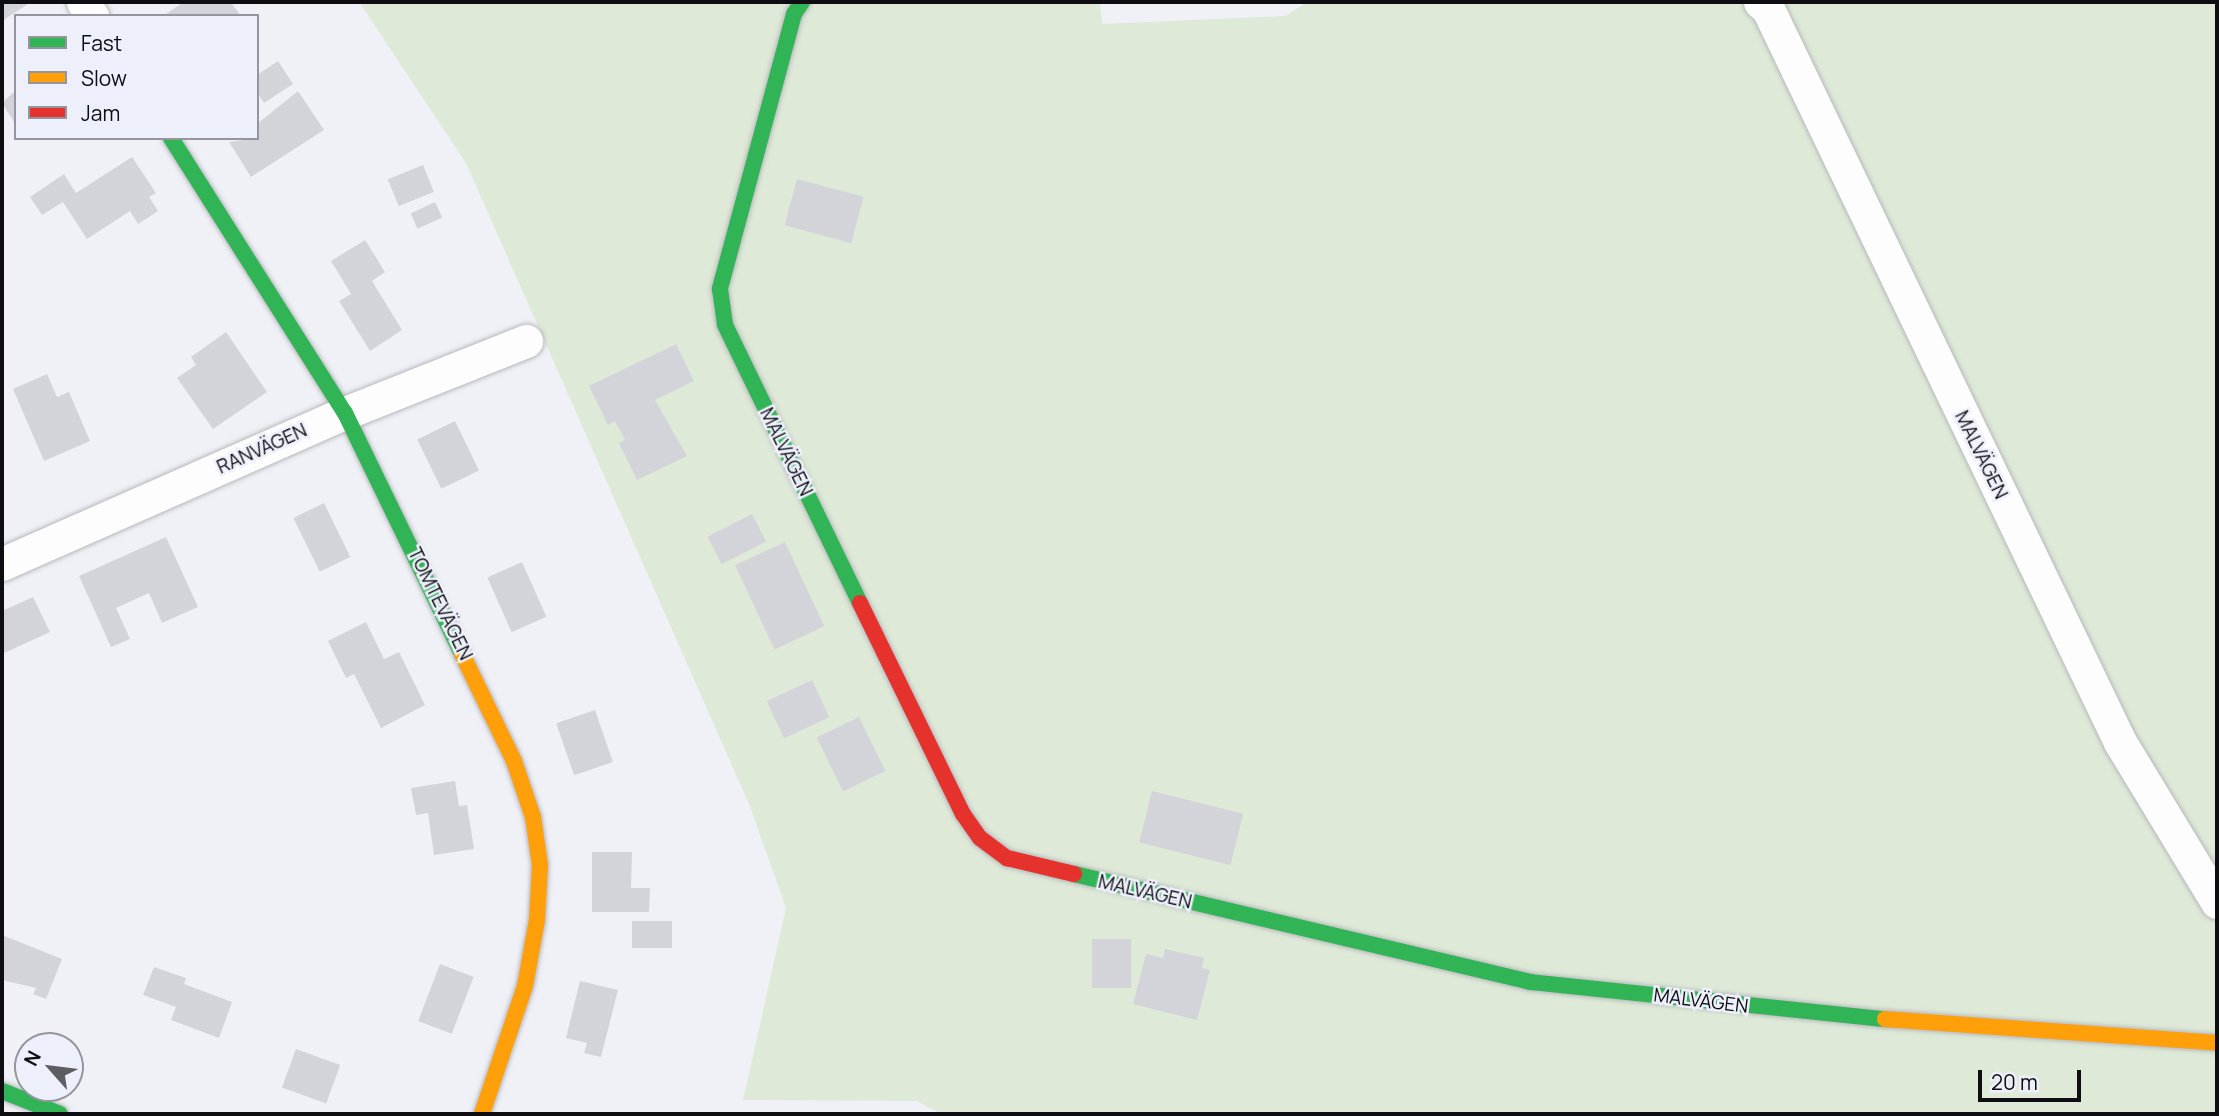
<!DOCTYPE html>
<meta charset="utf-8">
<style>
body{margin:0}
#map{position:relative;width:2219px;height:1116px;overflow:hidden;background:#f0f1f7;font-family:Manrope,sans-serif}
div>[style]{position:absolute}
.green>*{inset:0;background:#deead7}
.building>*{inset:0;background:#d3d4d9;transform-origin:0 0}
.roads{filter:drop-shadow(0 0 2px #b7b8bc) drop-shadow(0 0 2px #b7b8bc)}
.street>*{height:33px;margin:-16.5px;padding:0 16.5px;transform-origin:16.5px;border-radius:16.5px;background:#fdfdfe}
.fast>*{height:16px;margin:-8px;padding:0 8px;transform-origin:8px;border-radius:8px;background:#30b455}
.slow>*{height:16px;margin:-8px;padding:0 8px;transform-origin:8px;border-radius:8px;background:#ff9f0a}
.jam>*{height:16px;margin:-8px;padding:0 8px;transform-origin:8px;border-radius:8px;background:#e5322d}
span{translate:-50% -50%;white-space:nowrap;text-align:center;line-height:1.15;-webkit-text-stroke:5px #edeffa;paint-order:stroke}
.street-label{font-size:19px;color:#0e0e12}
.frame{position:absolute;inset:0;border:4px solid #0e0e12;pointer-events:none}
.legend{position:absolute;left:14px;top:14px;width:245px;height:126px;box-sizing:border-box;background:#edeffa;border:2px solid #94959d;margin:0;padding:9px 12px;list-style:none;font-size:21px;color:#0e0e12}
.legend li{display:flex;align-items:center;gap:14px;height:35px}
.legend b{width:35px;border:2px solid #94959d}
.north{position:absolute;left:14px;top:1032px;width:70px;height:70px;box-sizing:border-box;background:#edeffa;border:2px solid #94959d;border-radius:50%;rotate:298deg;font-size:19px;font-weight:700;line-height:28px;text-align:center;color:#0e0e12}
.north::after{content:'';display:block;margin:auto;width:24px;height:32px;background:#5d5d62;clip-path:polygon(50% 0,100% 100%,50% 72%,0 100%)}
.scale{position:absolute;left:1978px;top:1070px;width:103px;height:32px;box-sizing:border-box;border:4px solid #0e0e12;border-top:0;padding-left:9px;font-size:21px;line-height:24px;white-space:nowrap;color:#0e0e12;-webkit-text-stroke:5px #edeffa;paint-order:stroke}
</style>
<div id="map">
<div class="green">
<div style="clip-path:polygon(359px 2px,1100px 2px,1102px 24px,1285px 16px,1307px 2px,2217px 2px,2217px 1114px,941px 1114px,917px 1101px,743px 1100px,786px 908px,749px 804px,466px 163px)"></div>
</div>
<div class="building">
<div style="clip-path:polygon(2px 2px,31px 2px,2px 21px)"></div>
<div style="clip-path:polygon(184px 2px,231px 2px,240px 15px,163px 16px)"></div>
<div style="clip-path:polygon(278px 61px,293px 84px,264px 103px,257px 92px,257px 75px)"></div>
<div style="clip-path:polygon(16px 90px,16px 125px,2px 103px)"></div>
<div style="clip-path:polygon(298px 91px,324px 130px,251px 177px,229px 142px,257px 138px,257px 124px)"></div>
<div style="clip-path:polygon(132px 157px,156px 193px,149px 197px,158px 211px,138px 224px,130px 211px,87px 239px,63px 202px,42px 215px,30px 197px,64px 174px,76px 193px)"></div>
<div style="left:423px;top:165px;width:29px;height:38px;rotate:68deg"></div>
<div style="left:797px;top:179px;width:69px;height:48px;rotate:15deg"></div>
<div style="left:435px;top:202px;width:17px;height:27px;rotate:65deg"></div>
<div style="clip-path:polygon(365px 240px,385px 272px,372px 281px,402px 330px,370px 351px,339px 301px,351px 294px,331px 261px)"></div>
<div style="clip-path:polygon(226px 332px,267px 392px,213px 429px,177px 378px,196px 365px,191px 357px)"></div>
<div style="clip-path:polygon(676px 344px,694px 381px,655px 400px,687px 456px,637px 480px,619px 443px,625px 440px,615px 421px,608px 425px,589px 386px)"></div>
<div style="clip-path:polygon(47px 374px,57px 397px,69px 392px,90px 441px,44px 461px,13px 389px)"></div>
<div style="left:455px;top:421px;width:55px;height:42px;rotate:64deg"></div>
<div style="left:324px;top:503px;width:60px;height:34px;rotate:64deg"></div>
<div style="left:752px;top:514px;width:31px;height:50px;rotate:63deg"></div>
<div style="clip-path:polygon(166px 537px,198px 607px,162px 623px,149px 593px,116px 608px,130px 639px,111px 647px,79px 576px)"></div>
<div style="left:785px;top:542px;width:93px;height:55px;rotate:65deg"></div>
<div style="left:522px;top:562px;width:60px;height:38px;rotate:66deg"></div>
<div style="clip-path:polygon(33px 597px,50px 632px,2px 654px,2px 611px)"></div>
<div style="clip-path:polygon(366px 622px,384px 659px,399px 652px,425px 705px,381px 728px,354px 674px,346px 678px,328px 641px)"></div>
<div style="left:812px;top:680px;width:41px;height:50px;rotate:65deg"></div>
<div style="left:595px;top:710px;width:55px;height:41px;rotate:71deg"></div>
<div style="left:859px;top:717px;width:60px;height:47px;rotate:64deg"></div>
<div style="clip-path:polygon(455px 781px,459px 806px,467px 805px,474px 849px,434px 855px,428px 813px,416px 815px,411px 788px)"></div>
<div style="left:1152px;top:791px;width:94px;height:53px;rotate:14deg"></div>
<div style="clip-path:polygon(592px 852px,632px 852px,631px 888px,650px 888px,649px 912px,592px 912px)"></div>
<div style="left:632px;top:921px;width:40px;height:27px"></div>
<div style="clip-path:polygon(2px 935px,62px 959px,46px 999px,33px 994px,36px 988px,2px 980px)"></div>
<div style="left:1092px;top:939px;width:39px;height:49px"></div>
<div style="clip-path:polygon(1165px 949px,1204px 958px,1202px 968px,1210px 970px,1197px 1020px,1133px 1004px,1146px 954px,1163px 958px)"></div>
<div style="left:440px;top:964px;width:36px;height:61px;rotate:21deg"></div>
<div style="clip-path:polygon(154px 967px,186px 978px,184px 984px,232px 1002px,219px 1038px,171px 1020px,176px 1007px,143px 995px)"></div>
<div style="clip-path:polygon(580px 981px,618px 990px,601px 1057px,584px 1053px,587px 1043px,566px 1038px)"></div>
<div style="left:296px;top:1049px;width:47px;height:41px;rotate:20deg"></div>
</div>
<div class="roads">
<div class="street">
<div style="left:83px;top:2px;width:17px;rotate:57deg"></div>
<div style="left:1760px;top:2px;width:11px;rotate:41deg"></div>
<div style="left:1768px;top:9px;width:813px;rotate:64.35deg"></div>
<div style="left:2120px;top:742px;width:187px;rotate:58.8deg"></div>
<div style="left:2px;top:564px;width:375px;rotate:-23.8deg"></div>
<div style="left:345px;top:413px;width:195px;rotate:-21.7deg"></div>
</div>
<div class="fast">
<div style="left:802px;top:2px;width:14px;rotate:124deg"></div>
<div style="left:794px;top:14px;width:285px;rotate:105.1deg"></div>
<div style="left:720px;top:289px;width:36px;rotate:82deg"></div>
<div style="left:725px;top:325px;width:309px;rotate:64.1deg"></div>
<div style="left:171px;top:138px;width:325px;rotate:57.7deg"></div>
<div style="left:345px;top:413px;width:268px;rotate:64.1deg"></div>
<div style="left:1074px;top:874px;width:469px;rotate:13.3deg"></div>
<div style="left:1530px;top:982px;width:357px;rotate:6deg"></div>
<div style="left:2px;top:1091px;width:62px;rotate:21.6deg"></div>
</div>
<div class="slow">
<div style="left:462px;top:654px;width:119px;rotate:64.1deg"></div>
<div style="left:514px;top:761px;width:59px;rotate:71.3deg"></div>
<div style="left:533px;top:817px;width:49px;rotate:81.7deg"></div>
<div style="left:540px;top:865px;width:55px;rotate:93.1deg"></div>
<div style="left:537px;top:920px;width:67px;rotate:100.3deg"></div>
<div style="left:525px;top:986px;width:135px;rotate:108.6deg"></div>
<div style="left:1885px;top:1019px;width:333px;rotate:4.1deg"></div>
</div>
<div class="jam">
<div style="left:860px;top:603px;width:235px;rotate:64deg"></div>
<div style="left:963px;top:814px;width:29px;rotate:55deg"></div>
<div style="left:980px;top:838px;width:34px;rotate:37deg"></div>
<div style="left:1007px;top:858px;width:69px;rotate:13.4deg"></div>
</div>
</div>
<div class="street-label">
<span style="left:262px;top:449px;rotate:-24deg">RANVÄGEN</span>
<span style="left:786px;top:452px;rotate:64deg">MALVÄGEN</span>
<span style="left:1981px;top:455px;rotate:64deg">MALVÄGEN</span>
<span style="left:440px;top:604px;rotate:64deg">TOMTEVÄGEN</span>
<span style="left:1145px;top:892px;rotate:13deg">MALVÄGEN</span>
<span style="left:1701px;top:1001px;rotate:7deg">MALVÄGEN</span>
</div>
<div class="frame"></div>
<ul class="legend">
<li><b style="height:9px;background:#30b455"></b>Fast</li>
<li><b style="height:9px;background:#ff9f0a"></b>Slow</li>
<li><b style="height:9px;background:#e5322d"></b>Jam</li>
</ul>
<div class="north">N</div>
<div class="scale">20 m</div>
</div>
